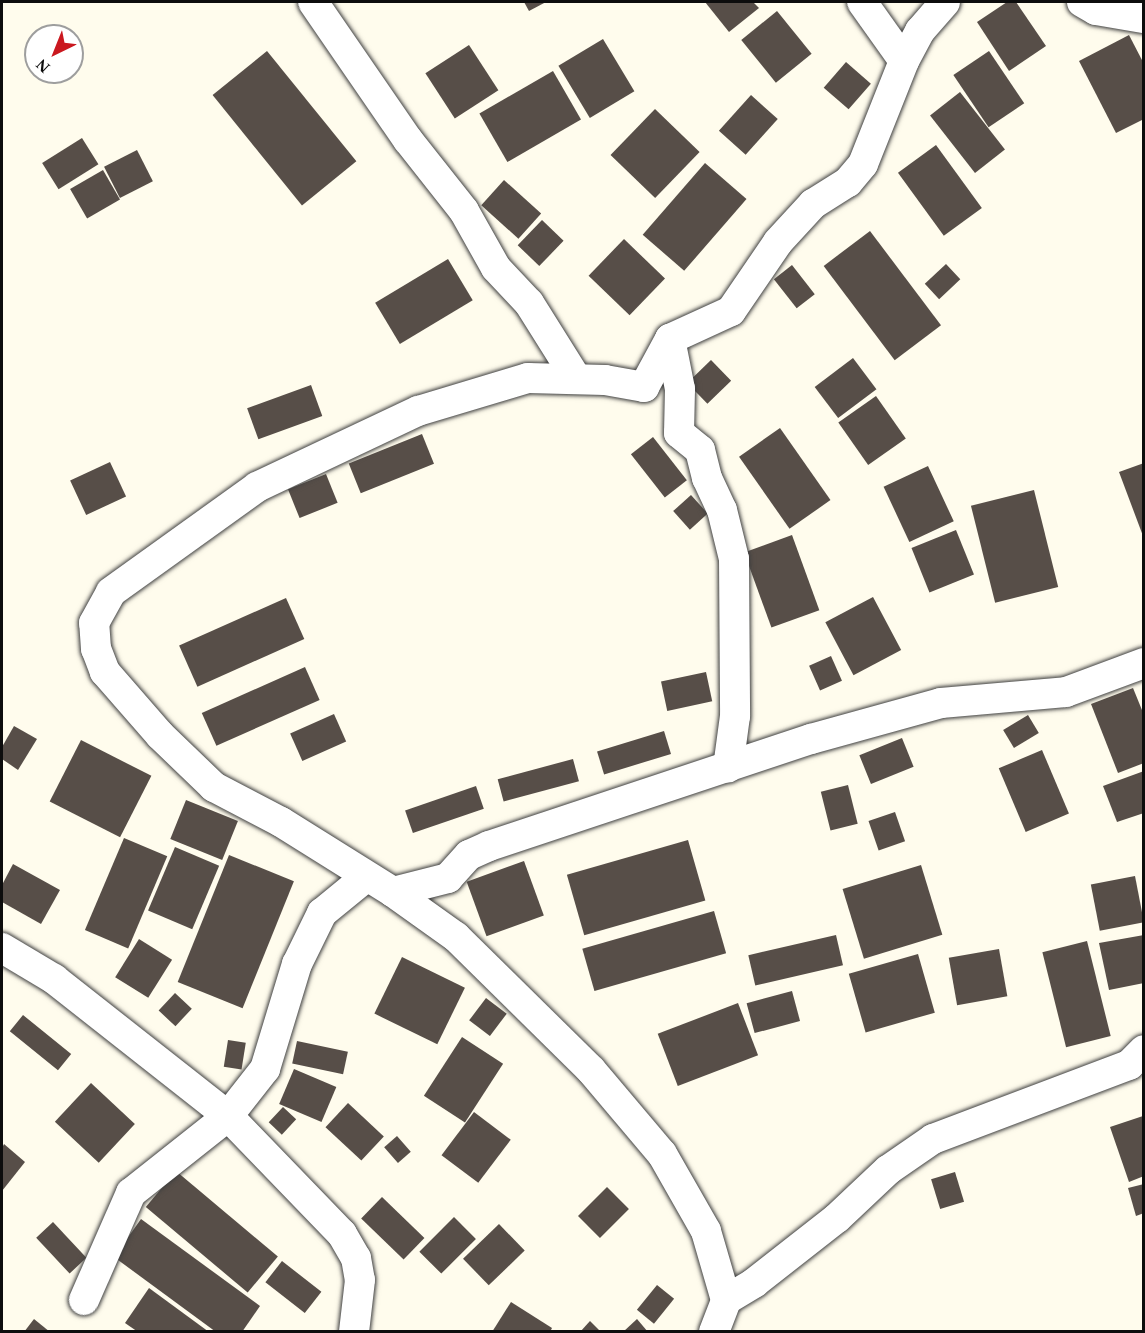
<!DOCTYPE html>
<style>
body{margin:0}
#map{position:relative;width:1145px;height:1333px;overflow:hidden;background:#fffced;font-family:Georgia,serif}
div>[style]{position:absolute}
.building>*{inset:0;background:#574e48;transform-origin:0 0}
.roads{filter:drop-shadow(0 0 2px #404040) drop-shadow(0 0 2px #404040)}
.minor>*{height:30px;margin:-15px;padding:0 15px;transform-origin:15px;border-radius:15px;background:#fff}
span{translate:-50% -50%;white-space:nowrap;text-align:center;line-height:1.15;-webkit-text-stroke:6px #fff;paint-order:stroke}
.frame{position:absolute;inset:0;border:3px solid #0d0d0d;pointer-events:none}
.north{position:absolute;left:24px;top:24px;width:60px;height:60px;box-sizing:border-box;background:#fff;border:2px solid #9e9e9e;border-radius:50%;rotate:223deg;font-size:16px;font-weight:700;line-height:24px;text-align:center;color:#0d0d0d}
.north::after{content:'';display:block;margin:auto;width:21px;height:27px;background:#ca181f;clip-path:polygon(50% 0,100% 100%,50% 72%,0 100%)}
</style>
<div id="map">
<div class="building">
<div style="clip-path:polygon(524px 2px,546px 2px,529px 11px)"></div>
<div style="clip-path:polygon(705px 2px,753px 2px,759px 8px,729px 32px)"></div>
<div style="clip-path:polygon(1007px 2px,1016px 2px,1046px 46px,1009px 71px,977px 22px)"></div>
<div style="left:777px;top:11px;width:55px;height:46px;rotate:51deg"></div>
<div style="clip-path:polygon(1129px 35px,1144px 64px,1144px 119px,1116px 133px,1079px 61px)"></div>
<div style="left:603px;top:39px;width:61px;height:52px;rotate:59deg"></div>
<div style="left:469px;top:45px;width:54px;height:52px;rotate:57deg"></div>
<div style="left:267px;top:51px;width:142px;height:70px;rotate:51deg"></div>
<div style="left:989px;top:51px;width:63px;height:43px;rotate:56deg"></div>
<div style="left:846px;top:62px;width:33px;height:34px;rotate:41deg"></div>
<div style="left:553px;top:71px;width:56px;height:85px;rotate:60deg"></div>
<div style="left:960px;top:92px;width:73px;height:38px;rotate:52deg"></div>
<div style="left:751px;top:95px;width:36px;height:48px;rotate:42deg"></div>
<div style="left:655px;top:109px;width:62px;height:64px;rotate:44deg"></div>
<div style="left:82px;top:138px;width:31px;height:47px;rotate:58deg"></div>
<div style="left:936px;top:145px;width:78px;height:47px;rotate:54deg"></div>
<div style="left:137px;top:150px;width:35px;height:37px;rotate:63deg"></div>
<div style="left:705px;top:163px;width:55px;height:95px;rotate:41deg"></div>
<div style="left:103px;top:170px;width:34px;height:38px;rotate:60deg"></div>
<div style="left:504px;top:180px;width:50px;height:34px;rotate:42deg"></div>
<div style="left:542px;top:220px;width:30px;height:35px;rotate:44deg"></div>
<div style="left:870px;top:231px;width:118px;height:58px;rotate:53deg"></div>
<div style="left:624px;top:239px;width:57px;height:51px;rotate:44deg"></div>
<div style="left:448px;top:259px;width:48px;height:85px;rotate:59deg"></div>
<div style="left:946px;top:264px;width:21px;height:29px;rotate:47deg"></div>
<div style="left:792px;top:265px;width:37px;height:23px;rotate:52deg"></div>
<div style="left:853px;top:358px;width:39px;height:48px;rotate:53deg"></div>
<div style="left:711px;top:360px;width:29px;height:33px;rotate:46deg"></div>
<div style="left:311px;top:385px;width:33px;height:68px;rotate:70deg"></div>
<div style="left:876px;top:396px;width:52px;height:46px;rotate:55deg"></div>
<div style="left:780px;top:428px;width:88px;height:50px;rotate:55deg"></div>
<div style="left:422px;top:434px;width:32px;height:79px;rotate:68deg"></div>
<div style="left:653px;top:437px;width:55px;height:28px;rotate:52deg"></div>
<div style="left:110px;top:462px;width:38px;height:44px;rotate:65deg"></div>
<div style="clip-path:polygon(1144px 463px,1144px 535px,1143px 536px,1119px 472px)"></div>
<div style="left:928px;top:466px;width:61px;height:49px;rotate:65deg"></div>
<div style="left:326px;top:474px;width:31px;height:41px;rotate:68deg"></div>
<div style="left:1034px;top:490px;width:100px;height:65px;rotate:76deg"></div>
<div style="left:691px;top:495px;width:25px;height:24px;rotate:48deg"></div>
<div style="left:956px;top:530px;width:48px;height:48px;rotate:68deg"></div>
<div style="left:792px;top:535px;width:80px;height:51px;rotate:70deg"></div>
<div style="left:873px;top:597px;width:60px;height:54px;rotate:62deg"></div>
<div style="left:286px;top:598px;width:45px;height:117px;rotate:66deg"></div>
<div style="left:831px;top:656px;width:27px;height:24px;rotate:66deg"></div>
<div style="left:305px;top:667px;width:36px;height:113px;rotate:66deg"></div>
<div style="left:706px;top:672px;width:30px;height:46px;rotate:78deg"></div>
<div style="clip-path:polygon(1133px 688px,1144px 715px,1144px 763px,1118px 773px,1091px 704px)"></div>
<div style="left:334px;top:714px;width:30px;height:48px;rotate:66deg"></div>
<div style="left:1028px;top:715px;width:21px;height:29px;rotate:59deg"></div>
<div style="clip-path:polygon(14px 726px,37px 739px,18px 770px,2px 759px,2px 747px)"></div>
<div style="left:664px;top:731px;width:24px;height:70px;rotate:73deg"></div>
<div style="left:902px;top:738px;width:31px;height:46px;rotate:68deg"></div>
<div style="left:81px;top:740px;width:79px;height:69px;rotate:27deg"></div>
<div style="left:1042px;top:750px;width:69px;height:47px;rotate:67deg"></div>
<div style="left:573px;top:759px;width:23px;height:78px;rotate:75deg"></div>
<div style="clip-path:polygon(1144px 771px,1144px 813px,1117px 822px,1103px 786px)"></div>
<div style="left:848px;top:785px;width:40px;height:28px;rotate:76deg"></div>
<div style="left:476px;top:786px;width:24px;height:75px;rotate:71deg"></div>
<div style="left:186px;top:800px;width:56px;height:42px;rotate:22deg"></div>
<div style="left:895px;top:812px;width:31px;height:28px;rotate:71deg"></div>
<div style="left:124px;top:838px;width:47px;height:100px;rotate:23deg"></div>
<div style="left:688px;top:840px;width:63px;height:126px;rotate:74deg"></div>
<div style="left:175px;top:847px;width:48px;height:69px;rotate:23deg"></div>
<div style="left:229px;top:855px;width:70px;height:137px;rotate:22deg"></div>
<div style="left:524px;top:861px;width:58px;height:61px;rotate:70deg"></div>
<div style="clip-path:polygon(13px 864px,60px 890px,41px 924px,2px 902px,2px 885px)"></div>
<div style="left:921px;top:865px;width:73px;height:82px;rotate:73deg"></div>
<div style="left:1135px;top:876px;width:47px;height:45px;rotate:79deg"></div>
<div style="left:714px;top:911px;width:44px;height:137px;rotate:74deg"></div>
<div style="left:836px;top:935px;width:31px;height:90px;rotate:77deg"></div>
<div style="clip-path:polygon(1144px 935px,1144px 983px,1109px 990px,1099px 943px)"></div>
<div style="left:139px;top:939px;width:39px;height:45px;rotate:32deg"></div>
<div style="left:1087px;top:941px;width:98px;height:46px;rotate:76deg"></div>
<div style="left:999px;top:949px;width:48px;height:51px;rotate:80deg"></div>
<div style="left:918px;top:954px;width:61px;height:72px;rotate:74deg"></div>
<div style="left:402px;top:957px;width:70px;height:63px;rotate:26deg"></div>
<div style="left:792px;top:991px;width:31px;height:47px;rotate:75deg"></div>
<div style="left:175px;top:993px;width:23px;height:24px;rotate:43deg"></div>
<div style="left:486px;top:998px;width:26px;height:28px;rotate:37deg"></div>
<div style="left:738px;top:1003px;width:56px;height:86px;rotate:69deg"></div>
<div style="left:23px;top:1015px;width:62px;height:21px;rotate:39deg"></div>
<div style="left:462px;top:1037px;width:49px;height:70px;rotate:33deg"></div>
<div style="left:228px;top:1040px;width:18px;height:27px;rotate:9deg"></div>
<div style="left:297px;top:1041px;width:52px;height:23px;rotate:12deg"></div>
<div style="left:294px;top:1069px;width:46px;height:38px;rotate:23deg"></div>
<div style="left:91px;top:1083px;width:60px;height:53px;rotate:43deg"></div>
<div style="left:348px;top:1103px;width:49px;height:33px;rotate:43deg"></div>
<div style="left:283px;top:1107px;width:18px;height:21px;rotate:43deg"></div>
<div style="left:474px;top:1112px;width:46px;height:54px;rotate:37deg"></div>
<div style="clip-path:polygon(1143px 1116px,1144px 1176px,1129px 1182px,1110px 1127px)"></div>
<div style="left:397px;top:1136px;width:21px;height:17px;rotate:49deg"></div>
<div style="clip-path:polygon(4px 1144px,25px 1162px,2px 1191px,2px 1148px)"></div>
<div style="left:176px;top:1171px;width:133px;height:47px;rotate:40deg"></div>
<div style="left:955px;top:1172px;width:31px;height:25px;rotate:73deg"></div>
<div style="clip-path:polygon(1144px 1184px,1144px 1213px,1136px 1216px,1128px 1188px)"></div>
<div style="left:607px;top:1187px;width:31px;height:41px;rotate:45deg"></div>
<div style="left:382px;top:1197px;width:59px;height:30px;rotate:44deg"></div>
<div style="left:454px;top:1217px;width:31px;height:49px;rotate:45deg"></div>
<div style="clip-path:polygon(141px 1219px,260px 1306px,242px 1332px,216px 1332px,114px 1257px)"></div>
<div style="left:53px;top:1222px;width:49px;height:23px;rotate:47deg"></div>
<div style="left:499px;top:1224px;width:37px;height:50px;rotate:46deg"></div>
<div style="left:282px;top:1261px;width:50px;height:27px;rotate:38deg"></div>
<div style="left:657px;top:1285px;width:22px;height:32px;rotate:39deg"></div>
<div style="clip-path:polygon(149px 1288px,209px 1332px,138px 1332px,125px 1323px)"></div>
<div style="clip-path:polygon(511px 1302px,552px 1328px,550px 1332px,492px 1332px)"></div>
<div style="clip-path:polygon(34px 1319px,50px 1332px,24px 1332px)"></div>
<div style="clip-path:polygon(637px 1319px,648px 1332px,623px 1332px)"></div>
<div style="clip-path:polygon(590px 1321px,601px 1332px,580px 1332px)"></div>
</div>
<div class="roads">
<div class="minor">
<div style="left:313px;top:2px;width:168px;rotate:55.5deg"></div>
<div style="left:408px;top:140px;width:90px;rotate:51.7deg"></div>
<div style="left:464px;top:211px;width:65px;rotate:60.7deg"></div>
<div style="left:496px;top:268px;width:48px;rotate:46.7deg"></div>
<div style="left:529px;top:303px;width:89px;rotate:57.9deg"></div>
<div style="left:862px;top:2px;width:72px;rotate:54.6deg"></div>
<div style="left:1082px;top:2px;width:16px;rotate:30deg"></div>
<div style="left:1096px;top:10px;width:49px;rotate:9.5deg"></div>
<div style="left:670px;top:339px;width:51px;rotate:78.7deg"></div>
<div style="left:680px;top:389px;width:44px;rotate:91.3deg"></div>
<div style="left:679px;top:433px;width:27px;rotate:39deg"></div>
<div style="left:700px;top:450px;width:29px;rotate:76deg"></div>
<div style="left:707px;top:478px;width:35px;rotate:65deg"></div>
<div style="left:722px;top:510px;width:50px;rotate:76.2deg"></div>
<div style="left:734px;top:559px;width:157px;rotate:89.6deg"></div>
<div style="left:735px;top:716px;width:52px;rotate:97.7deg"></div>
<div style="left:393px;top:892px;width:57px;rotate:-14.3deg"></div>
<div style="left:448px;top:878px;width:31px;rotate:-48deg"></div>
<div style="left:469px;top:855px;width:22px;rotate:-24deg"></div>
<div style="left:489px;top:846px;width:339px;rotate:-18.4deg"></div>
<div style="left:811px;top:739px;width:135px;rotate:-15.5deg"></div>
<div style="left:941px;top:703px;width:125px;rotate:-5deg"></div>
<div style="left:1066px;top:692px;width:83px;rotate:-20.4deg"></div>
<div style="left:2px;top:948px;width:61px;rotate:30.8deg"></div>
<div style="left:54px;top:979px;width:221px;rotate:38.2deg"></div>
<div style="left:228px;top:1116px;width:164px;rotate:46deg"></div>
<div style="left:342px;top:1234px;width:28px;rotate:60deg"></div>
<div style="left:356px;top:1258px;width:22px;rotate:80deg"></div>
<div style="left:360px;top:1280px;width:52px;rotate:96.6deg"></div>
<div style="left:84px;top:1300px;width:117px;rotate:-66.3deg"></div>
<div style="left:131px;top:1193px;width:124px;rotate:-38.4deg"></div>
<div style="left:228px;top:1116px;width:60px;rotate:-51.8deg"></div>
<div style="left:265px;top:1069px;width:110px;rotate:-73.1deg"></div>
<div style="left:297px;top:964px;width:57px;rotate:-63.9deg"></div>
<div style="left:322px;top:913px;width:57px;rotate:-39.3deg"></div>
<div style="left:726px;top:1300px;width:33px;rotate:-31deg"></div>
<div style="left:754px;top:1283px;width:105px;rotate:-38.1deg"></div>
<div style="left:837px;top:1218px;width:70px;rotate:-43.3deg"></div>
<div style="left:888px;top:1170px;width:55px;rotate:-34.6deg"></div>
<div style="left:933px;top:1139px;width:210px;rotate:-20.7deg"></div>
<div style="left:1129px;top:1065px;width:21px;rotate:-45deg"></div>
<div style="left:714px;top:1332px;width:34px;rotate:-69deg"></div>
<div style="left:726px;top:1300px;width:72px;rotate:-106.2deg"></div>
<div style="left:706px;top:1231px;width:89px;rotate:-119.7deg"></div>
<div style="left:662px;top:1154px;width:110px;rotate:-130.2deg"></div>
<div style="left:591px;top:1070px;width:190px;rotate:-135.4deg"></div>
<div style="left:456px;top:937px;width:77px;rotate:-144.5deg"></div>
<div style="left:393px;top:892px;width:132px;rotate:-148deg"></div>
<div style="left:281px;top:822px;width:76px;rotate:-152.4deg"></div>
<div style="left:214px;top:787px;width:75px;rotate:-136.1deg"></div>
<div style="left:160px;top:735px;width:84px;rotate:-131.1deg"></div>
<div style="left:105px;top:672px;width:25px;rotate:-111deg"></div>
<div style="left:96px;top:649px;width:26px;rotate:-94deg"></div>
<div style="left:94px;top:623px;width:35px;rotate:-61deg"></div>
<div style="left:111px;top:592px;width:180px;rotate:-35.7deg"></div>
<div style="left:257px;top:487px;width:178px;rotate:-25.3deg"></div>
<div style="left:418px;top:411px;width:115px;rotate:-16.7deg"></div>
<div style="left:528px;top:378px;width:77px;rotate:1.5deg"></div>
<div style="left:605px;top:380px;width:40px;rotate:10deg"></div>
<div style="left:644px;top:387px;width:55px;rotate:-61.6deg"></div>
<div style="left:670px;top:339px;width:67px;rotate:-24.7deg"></div>
<div style="left:731px;top:311px;width:83px;rotate:-55.7deg"></div>
<div style="left:778px;top:242px;width:52px;rotate:-47.4deg"></div>
<div style="left:813px;top:204px;width:41px;rotate:-32.2deg"></div>
<div style="left:848px;top:182px;width:23px;rotate:-50deg"></div>
<div style="left:863px;top:164px;width:111px;rotate:-68.3deg"></div>
<div style="left:904px;top:61px;width:34px;rotate:-62deg"></div>
<div style="left:920px;top:31px;width:38px;rotate:-49deg"></div>
</div>
</div>
<div class="frame"></div>
<div class="north">N</div>
</div>
